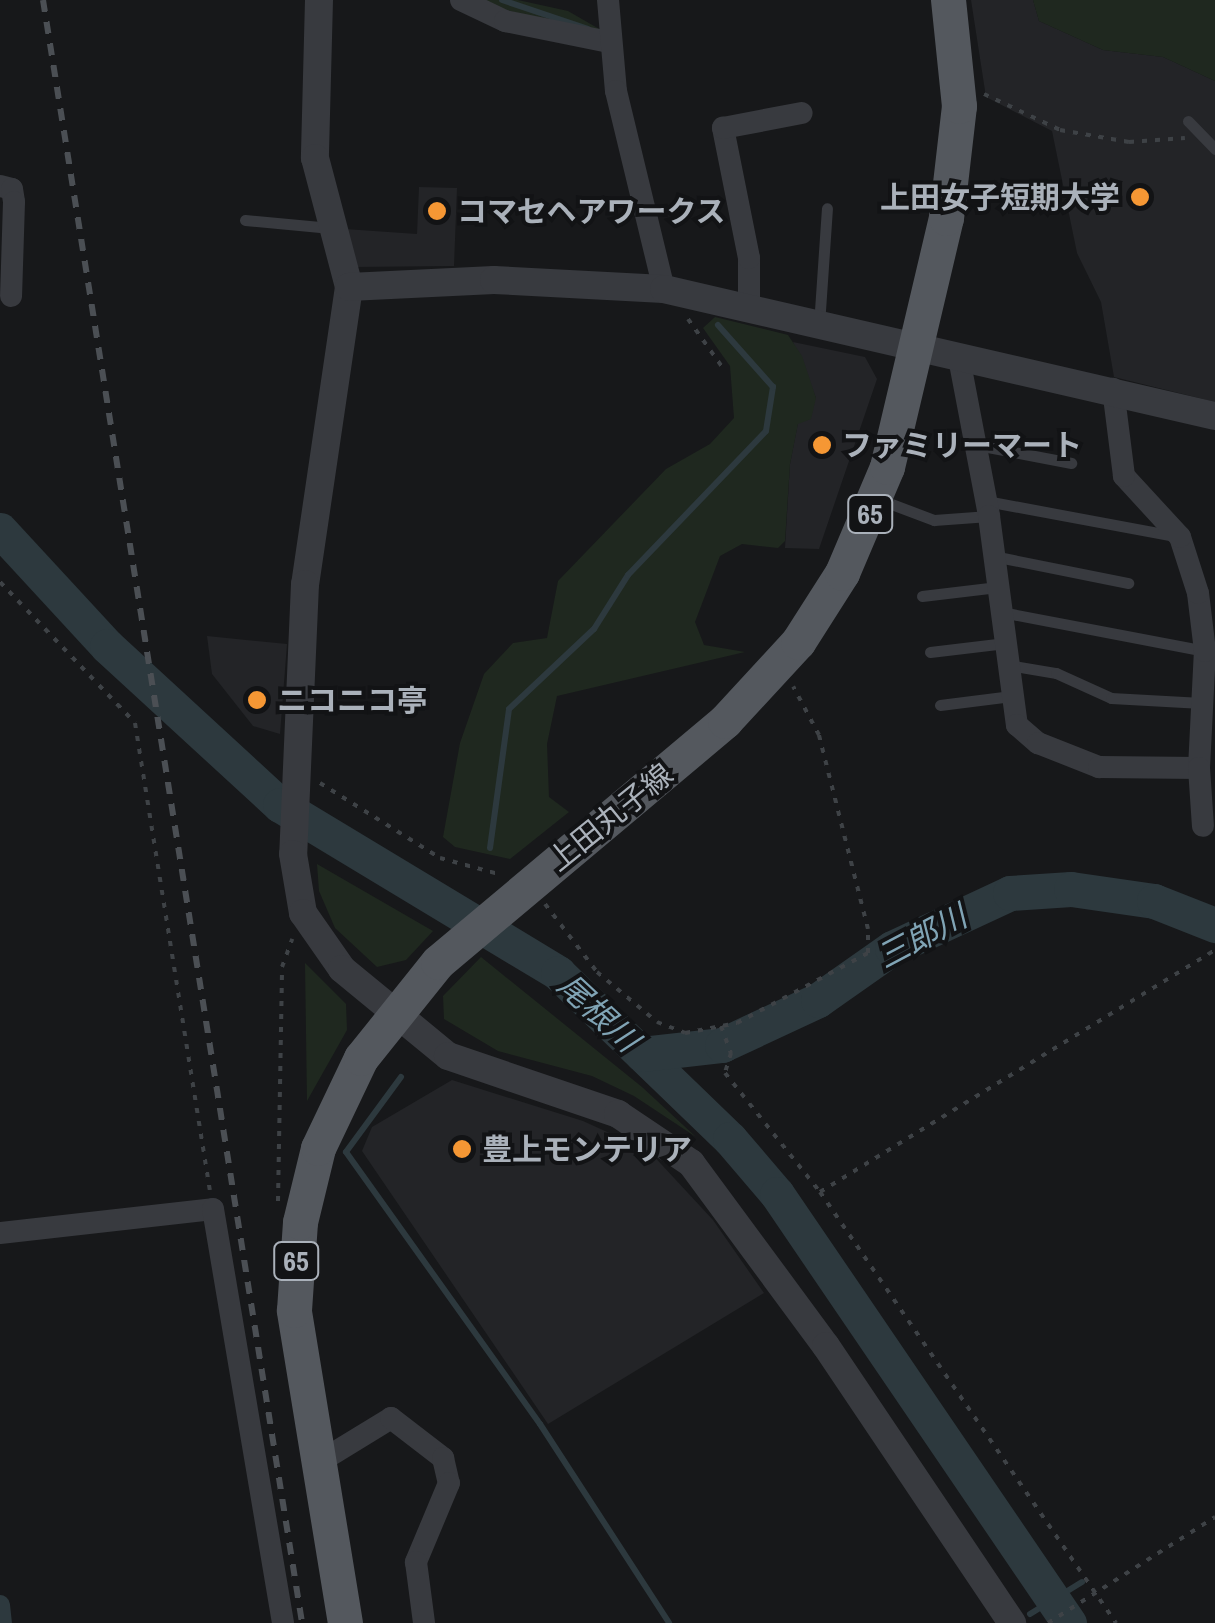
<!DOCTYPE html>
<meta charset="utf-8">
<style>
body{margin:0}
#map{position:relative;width:1215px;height:1623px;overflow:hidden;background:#17181a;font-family:"Archivo Narrow","Noto Sans JP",sans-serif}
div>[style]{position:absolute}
.built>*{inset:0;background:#232427}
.green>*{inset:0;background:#1f281f}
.stream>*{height:6px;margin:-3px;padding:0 3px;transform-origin:3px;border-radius:3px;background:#2d393e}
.canal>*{height:20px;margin:-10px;padding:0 10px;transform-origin:10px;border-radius:10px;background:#2d393e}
.river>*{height:35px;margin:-17.5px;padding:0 17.5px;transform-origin:17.5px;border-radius:17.5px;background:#2d393e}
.path>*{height:4px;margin-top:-2px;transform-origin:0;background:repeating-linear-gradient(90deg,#3e4246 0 5px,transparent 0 13px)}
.service>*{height:11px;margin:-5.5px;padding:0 5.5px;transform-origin:5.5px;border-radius:5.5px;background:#383a3f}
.minor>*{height:22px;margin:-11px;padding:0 11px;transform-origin:11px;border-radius:11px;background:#383a3f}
.tertiary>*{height:28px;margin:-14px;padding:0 14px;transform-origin:14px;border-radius:14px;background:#383a3f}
.primary>*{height:35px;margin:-17.5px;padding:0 17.5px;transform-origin:17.5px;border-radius:17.5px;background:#54585e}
.rail>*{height:6px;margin-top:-3px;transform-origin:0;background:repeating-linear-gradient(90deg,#4b4f54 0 12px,transparent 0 22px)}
.dots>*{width:28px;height:28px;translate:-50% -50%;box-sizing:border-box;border:5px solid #121315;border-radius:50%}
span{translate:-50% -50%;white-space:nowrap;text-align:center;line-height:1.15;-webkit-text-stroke:8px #121315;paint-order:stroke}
.shield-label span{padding:2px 8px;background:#121315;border:2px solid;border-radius:8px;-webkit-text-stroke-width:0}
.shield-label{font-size:28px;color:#aab1ba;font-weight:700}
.poi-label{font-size:30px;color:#aab1ba;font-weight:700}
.right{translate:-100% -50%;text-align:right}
.left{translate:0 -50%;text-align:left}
.street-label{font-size:30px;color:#aab1ba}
.water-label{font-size:32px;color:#80a4b5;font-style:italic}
</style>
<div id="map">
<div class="built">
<div style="clip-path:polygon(971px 0,1033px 0,1039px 21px,1103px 50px,1163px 57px,1215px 81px,1215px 402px,1114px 377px,1101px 302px,1077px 253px,1052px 131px,986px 97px)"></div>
<div style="clip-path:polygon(419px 187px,457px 188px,454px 266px,353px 267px,345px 229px,417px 234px)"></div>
<div style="clip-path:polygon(793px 342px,865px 357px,877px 379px,819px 549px,785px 548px,790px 464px,798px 423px,816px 398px)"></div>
<div style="clip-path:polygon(207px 636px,287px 644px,280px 734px,253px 726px,212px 674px)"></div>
<div style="clip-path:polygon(452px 1080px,583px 1121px,649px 1151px,713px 1220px,764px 1293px,548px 1424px,362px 1151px,372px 1127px)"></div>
</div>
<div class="green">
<div style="clip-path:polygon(470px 0,518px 0,568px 11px,601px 30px,600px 36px)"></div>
<div style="clip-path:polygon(1033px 0,1215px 0,1215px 81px,1163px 57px,1103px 50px,1039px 21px)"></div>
<div style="clip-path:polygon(715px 317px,788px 335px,802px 356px,816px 398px,811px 419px,798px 424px,790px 464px,785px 541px,778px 548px,742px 544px,720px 556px,695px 622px,704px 645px,745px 652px,557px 696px,547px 744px,549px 797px,569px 812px,510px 859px,455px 847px,443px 837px,460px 743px,484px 674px,513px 643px,547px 638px,558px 581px,666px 469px,710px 444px,734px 418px,730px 366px,703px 328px)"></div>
<div style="clip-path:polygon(317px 864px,433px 931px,406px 960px,377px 967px,335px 928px,319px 891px)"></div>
<div style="clip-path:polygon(481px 957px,642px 1087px,696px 1137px,634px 1096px,592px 1076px,498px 1051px,444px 1019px,443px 996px)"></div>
<div style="clip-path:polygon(305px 963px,346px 1004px,347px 1030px,307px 1101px)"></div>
</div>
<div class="stream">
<div style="left:502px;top:0;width:91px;rotate:18.6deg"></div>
<div style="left:490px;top:848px;width:140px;rotate:-82.2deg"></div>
<div style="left:509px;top:709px;width:117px;rotate:-43.3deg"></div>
<div style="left:594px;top:629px;width:64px;rotate:-57.8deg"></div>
<div style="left:628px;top:575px;width:199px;rotate:-46.2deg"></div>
<div style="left:766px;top:431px;width:45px;rotate:-81deg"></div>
<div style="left:773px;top:387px;width:83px;rotate:-131.6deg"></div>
<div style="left:401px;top:1077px;width:93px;rotate:126.3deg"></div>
<div style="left:346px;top:1152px;width:334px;rotate:54.5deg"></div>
<div style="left:540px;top:1424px;width:237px;rotate:57deg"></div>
<div style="left:1030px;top:1614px;width:61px;rotate:-31.6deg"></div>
</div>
<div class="canal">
<div style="left:0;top:1605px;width:18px;rotate:84deg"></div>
</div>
<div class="river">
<div style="left:0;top:530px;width:158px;rotate:47.3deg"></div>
<div style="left:107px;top:646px;width:235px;rotate:42.6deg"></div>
<div style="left:280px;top:805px;width:325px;rotate:31.1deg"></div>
<div style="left:558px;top:973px;width:239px;rotate:44deg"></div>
<div style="left:730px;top:1139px;width:72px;rotate:49.5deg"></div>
<div style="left:777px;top:1194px;width:519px;rotate:55.76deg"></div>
<div style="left:642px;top:1054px;width:81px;rotate:-6.4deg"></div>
<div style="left:722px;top:1045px;width:106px;rotate:-25.1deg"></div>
<div style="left:818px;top:1000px;width:90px;rotate:-35.1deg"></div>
<div style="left:892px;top:948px;width:130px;rotate:-25deg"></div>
<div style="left:1010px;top:893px;width:61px;rotate:-3.8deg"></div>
<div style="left:1071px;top:889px;width:84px;rotate:8.2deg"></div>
<div style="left:1154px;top:901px;width:66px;rotate:21.5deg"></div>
</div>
<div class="path">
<div style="left:984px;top:94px;width:84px;rotate:25.3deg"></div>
<div style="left:1060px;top:130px;width:70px;rotate:9.9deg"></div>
<div style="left:1129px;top:142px;width:56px;rotate:-4.1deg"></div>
<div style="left:688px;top:319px;width:60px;rotate:54.5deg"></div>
<div style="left:0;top:582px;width:195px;rotate:46.2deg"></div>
<div style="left:135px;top:723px;width:473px;rotate:80.9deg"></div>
<div style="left:320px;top:783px;width:142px;rotate:32deg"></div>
<div style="left:440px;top:858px;width:64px;rotate:15.3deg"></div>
<div style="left:545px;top:904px;width:86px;rotate:52.6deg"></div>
<div style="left:597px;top:972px;width:78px;rotate:39.8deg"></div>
<div style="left:657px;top:1022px;width:30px;rotate:21deg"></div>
<div style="left:685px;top:1033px;width:53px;rotate:-10.9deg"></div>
<div style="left:737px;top:1023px;width:149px;rotate:-28.1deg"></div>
<div style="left:868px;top:953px;width:24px;rotate:-90deg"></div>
<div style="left:868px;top:929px;width:200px;rotate:-104.2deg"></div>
<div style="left:819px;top:735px;width:55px;rotate:-118deg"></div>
<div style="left:721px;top:1026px;width:29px;rotate:70deg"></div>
<div style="left:731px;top:1053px;width:21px;rotate:107deg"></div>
<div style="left:725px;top:1073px;width:152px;rotate:51.4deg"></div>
<div style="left:820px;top:1192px;width:523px;rotate:55.52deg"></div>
<div style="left:820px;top:1192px;width:463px;rotate:-31.5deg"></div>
<div style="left:278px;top:1201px;width:234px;rotate:-89deg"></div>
<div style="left:282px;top:967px;width:30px;rotate:-70deg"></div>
<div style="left:1048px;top:1623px;width:198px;rotate:-32.4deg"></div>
</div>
<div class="service">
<div style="left:1188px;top:121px;width:39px;rotate:46deg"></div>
<div style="left:245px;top:220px;width:86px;rotate:5.3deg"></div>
<div style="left:819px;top:325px;width:117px;rotate:-86.1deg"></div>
<div style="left:977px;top:445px;width:96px;rotate:10.8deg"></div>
<div style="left:878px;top:499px;width:60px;rotate:20.6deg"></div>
<div style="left:934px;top:520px;width:55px;rotate:-4.2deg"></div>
<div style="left:986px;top:501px;width:191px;rotate:10.5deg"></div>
<div style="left:993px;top:556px;width:138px;rotate:11.3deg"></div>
<div style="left:922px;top:596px;width:76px;rotate:-6.8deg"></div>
<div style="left:1001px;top:612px;width:208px;rotate:10.8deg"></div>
<div style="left:930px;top:652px;width:76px;rotate:-6.8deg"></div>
<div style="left:1008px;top:665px;width:49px;rotate:9.5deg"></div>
<div style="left:1056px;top:673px;width:60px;rotate:24.4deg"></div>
<div style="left:1111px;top:698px;width:91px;rotate:3.1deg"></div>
<div style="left:940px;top:705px;width:72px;rotate:-7.2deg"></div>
</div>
<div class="minor">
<div style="left:461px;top:0;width:49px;rotate:25.5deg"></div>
<div style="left:505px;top:21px;width:106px;rotate:11.4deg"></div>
<div style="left:608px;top:0;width:91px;rotate:85deg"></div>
<div style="left:616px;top:91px;width:204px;rotate:76.4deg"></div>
<div style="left:0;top:186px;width:12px;rotate:14deg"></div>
<div style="left:12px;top:189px;width:13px;rotate:81deg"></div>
<div style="left:14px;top:202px;width:94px;rotate:91.8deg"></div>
<div style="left:749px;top:309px;width:51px;rotate:-90deg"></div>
<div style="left:749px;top:258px;width:133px;rotate:-101.3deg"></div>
<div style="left:723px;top:128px;width:80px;rotate:-10.8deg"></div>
<div style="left:959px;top:358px;width:161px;rotate:79.2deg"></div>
<div style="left:989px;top:516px;width:211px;rotate:82.4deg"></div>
<div style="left:1017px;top:725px;width:28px;rotate:41deg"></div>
<div style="left:1038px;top:743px;width:66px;rotate:21.5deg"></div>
<div style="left:1099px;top:767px;width:100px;rotate:0.6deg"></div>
<div style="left:1199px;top:768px;width:117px;rotate:-87.1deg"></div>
<div style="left:1205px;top:651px;width:58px;rotate:-96.9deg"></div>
<div style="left:1198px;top:593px;width:59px;rotate:-107.8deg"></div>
<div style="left:1180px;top:537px;width:83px;rotate:-132.6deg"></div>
<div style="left:1124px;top:476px;width:88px;rotate:-97.2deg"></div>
<div style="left:1199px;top:768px;width:58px;rotate:86.1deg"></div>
<div style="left:0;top:1233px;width:214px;rotate:-6.4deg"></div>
<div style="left:213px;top:1209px;width:420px;rotate:80.4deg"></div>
<div style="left:316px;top:1464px;width:88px;rotate:-31.5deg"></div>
<div style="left:391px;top:1418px;width:66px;rotate:37.6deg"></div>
<div style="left:443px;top:1458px;width:26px;rotate:77deg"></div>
<div style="left:449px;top:1483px;width:86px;rotate:112.7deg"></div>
<div style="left:416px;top:1562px;width:62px;rotate:82.5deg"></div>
</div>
<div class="tertiary">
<div style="left:319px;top:0;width:158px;rotate:91.5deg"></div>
<div style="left:315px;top:158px;width:133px;rotate:75.2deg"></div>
<div style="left:349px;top:287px;width:300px;rotate:98.4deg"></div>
<div style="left:305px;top:584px;width:270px;rotate:92.5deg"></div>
<div style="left:293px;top:854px;width:60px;rotate:80.4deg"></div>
<div style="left:303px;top:913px;width:68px;rotate:55.1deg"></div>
<div style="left:342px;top:969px;width:137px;rotate:39.4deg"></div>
<div style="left:448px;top:1056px;width:180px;rotate:18.8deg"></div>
<div style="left:618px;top:1114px;width:88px;rotate:33.9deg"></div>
<div style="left:691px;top:1163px;width:227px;rotate:53.6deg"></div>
<div style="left:826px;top:1346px;width:334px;rotate:56.1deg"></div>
<div style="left:349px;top:287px;width:145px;rotate:-2.8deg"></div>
<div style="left:494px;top:280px;width:170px;rotate:3deg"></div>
<div style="left:664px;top:289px;width:565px;rotate:12.98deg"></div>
</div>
<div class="primary">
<div style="left:345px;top:1623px;width:317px;rotate:-99.3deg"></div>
<div style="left:294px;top:1310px;width:88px;rotate:-86.1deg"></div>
<div style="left:300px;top:1222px;width:76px;rotate:-76.3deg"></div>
<div style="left:318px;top:1148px;width:100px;rotate:-64.5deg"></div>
<div style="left:361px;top:1058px;width:123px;rotate:-51.3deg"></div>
<div style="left:438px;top:962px;width:375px;rotate:-40deg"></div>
<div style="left:725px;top:721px;width:108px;rotate:-47.3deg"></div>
<div style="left:798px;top:642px;width:82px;rotate:-57.5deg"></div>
<div style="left:842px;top:573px;width:115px;rotate:-67deg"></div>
<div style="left:887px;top:467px;width:256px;rotate:-76.7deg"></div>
<div style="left:946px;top:218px;width:113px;rotate:-83.4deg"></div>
<div style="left:959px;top:106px;width:107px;rotate:-95.9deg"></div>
</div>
<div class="rail">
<div style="left:43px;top:0;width:1644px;rotate:80.93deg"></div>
</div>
<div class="dots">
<div style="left:1140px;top:197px;background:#f59734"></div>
<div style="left:437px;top:211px;background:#f59734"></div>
<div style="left:822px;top:445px;background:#f59734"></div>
<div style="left:257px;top:700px;background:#f59734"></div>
<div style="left:462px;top:1149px;background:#f59734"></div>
</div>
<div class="shield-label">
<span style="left:870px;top:514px">65</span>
<span style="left:296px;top:1261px">65</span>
</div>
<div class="poi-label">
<span class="right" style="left:1120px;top:197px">上田女子短期大学</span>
<span class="left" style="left:457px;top:211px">コマセヘアワークス</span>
<span class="left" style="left:842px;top:445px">ファミリーマート</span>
<span class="left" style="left:277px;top:700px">ニコニコ亭</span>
<span class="left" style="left:482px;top:1149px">豊上モンテリア</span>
</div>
<div class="street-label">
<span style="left:610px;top:817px;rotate:-39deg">上田丸子線</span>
</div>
<div class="water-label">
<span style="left:922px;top:937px;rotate:-28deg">三郎川</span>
<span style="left:598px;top:1013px;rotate:43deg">尾根川</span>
</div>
</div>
